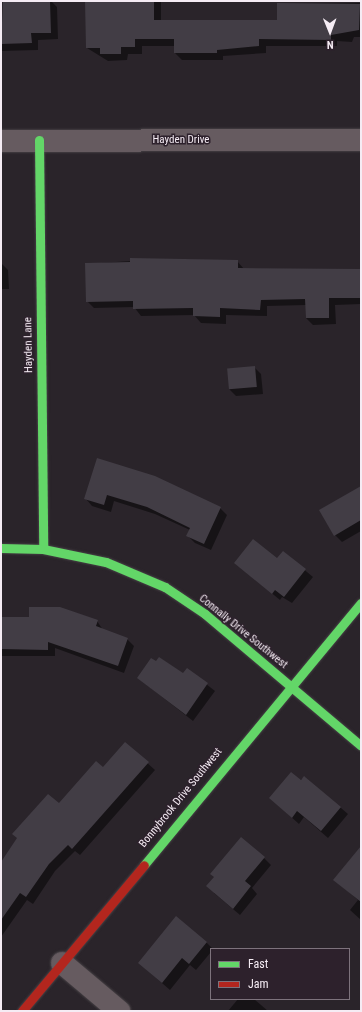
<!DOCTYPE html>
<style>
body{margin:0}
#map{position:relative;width:362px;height:1012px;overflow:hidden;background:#2a242a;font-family:"Roboto Condensed",sans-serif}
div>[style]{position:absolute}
.shadow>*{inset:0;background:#0007}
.building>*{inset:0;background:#423d45;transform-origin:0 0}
.roads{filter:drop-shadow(0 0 1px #464145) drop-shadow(0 0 1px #464145)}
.street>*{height:22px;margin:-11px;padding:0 11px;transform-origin:11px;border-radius:11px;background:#665b60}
.fast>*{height:9px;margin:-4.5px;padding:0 4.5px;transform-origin:4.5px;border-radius:4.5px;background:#63d668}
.jam>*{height:9px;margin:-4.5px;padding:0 4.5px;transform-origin:4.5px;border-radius:4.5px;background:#b3261e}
span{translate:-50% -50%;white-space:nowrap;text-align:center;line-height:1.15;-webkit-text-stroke:3px #2d212c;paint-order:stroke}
.street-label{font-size:11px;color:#f5ecf4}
.frame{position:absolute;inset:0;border:2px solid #f5ecf4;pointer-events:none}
.legend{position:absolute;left:210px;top:948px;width:140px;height:52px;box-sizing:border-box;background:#2d212c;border:1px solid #7d727c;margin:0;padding:5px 7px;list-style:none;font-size:12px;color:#f5ecf4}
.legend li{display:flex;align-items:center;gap:8px;height:20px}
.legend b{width:20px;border:1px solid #7d727c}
.north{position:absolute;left:310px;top:12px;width:40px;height:40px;-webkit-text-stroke:3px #2d212c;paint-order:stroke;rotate:179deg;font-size:11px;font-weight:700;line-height:16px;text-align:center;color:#f5ecf4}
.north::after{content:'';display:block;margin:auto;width:14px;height:18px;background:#f5ecf4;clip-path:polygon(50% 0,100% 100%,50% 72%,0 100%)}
</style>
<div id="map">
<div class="shadow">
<div style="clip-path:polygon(4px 1px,51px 1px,57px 7px,58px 39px,38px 40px,38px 50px,1px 51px)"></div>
<div style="clip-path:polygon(86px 1px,161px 1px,161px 21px,278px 21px,278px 4px,361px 3px,361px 37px,354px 37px,352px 42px,337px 41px,337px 46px,266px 46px,266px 53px,223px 56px,223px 60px,182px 60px,175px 53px,175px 46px,142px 46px,142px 54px,128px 54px,127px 60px,108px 61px,87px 48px)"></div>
<div style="clip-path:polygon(161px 259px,237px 261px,244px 269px,361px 270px,361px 304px,335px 305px,336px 324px,313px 325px,306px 318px,306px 305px,267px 306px,267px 316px,226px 315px,226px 324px,201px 323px,194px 315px,141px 316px,134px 307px,94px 308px,87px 301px,86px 264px)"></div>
<div style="clip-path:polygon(1px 263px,8px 270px,9px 289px,1px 289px)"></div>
<div style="clip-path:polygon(254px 367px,261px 374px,263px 394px,236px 396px,229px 389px)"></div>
<div style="clip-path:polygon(97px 460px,220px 508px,227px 515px,211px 550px,195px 543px,188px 536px,190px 530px,155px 514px,114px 501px,111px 512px,92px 506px,86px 499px)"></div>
<div style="clip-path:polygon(361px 487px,361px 531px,342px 542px,335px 535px)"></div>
<div style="clip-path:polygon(283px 552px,313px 577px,292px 603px,282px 597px,280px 600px,235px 563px,277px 560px)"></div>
<div style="clip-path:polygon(1px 618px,97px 621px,103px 630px,127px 639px,134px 646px,124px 673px,55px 648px,55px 656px,1px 656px)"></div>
<div style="clip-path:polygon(187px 669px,215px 691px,193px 721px,138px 678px,183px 675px)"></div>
<div style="clip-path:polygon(125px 743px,155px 770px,80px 855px,75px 851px,55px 871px,33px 904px,27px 900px,1px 937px,1px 863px,59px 805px,103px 769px)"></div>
<div style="clip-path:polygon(305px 777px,348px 814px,328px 838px,304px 817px,299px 824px,270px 798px)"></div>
<div style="clip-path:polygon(361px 847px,361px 920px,350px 910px,358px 900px,335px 880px)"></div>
<div style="clip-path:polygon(264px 858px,271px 865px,252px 888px,257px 894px,240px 915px,214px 893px,215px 877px)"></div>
<div style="clip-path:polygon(206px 942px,213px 949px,211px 952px,196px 970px,190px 965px,170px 990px,139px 963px)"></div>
<div style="clip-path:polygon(238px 999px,254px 999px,268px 1011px,228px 1011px)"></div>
</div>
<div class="building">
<div style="clip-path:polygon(3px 1px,50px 1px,51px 33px,31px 33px,32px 43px,1px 44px)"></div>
<div style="clip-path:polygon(85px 1px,154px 1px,154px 20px,277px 20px,277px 3px,360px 4px,359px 30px,331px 35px,331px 40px,259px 39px,259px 46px,217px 50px,217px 53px,174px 53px,174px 39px,135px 39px,135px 47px,121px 47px,121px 54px,100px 54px,100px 48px,86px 48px)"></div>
<div style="clip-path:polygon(130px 258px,238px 260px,238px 268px,361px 269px,361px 298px,329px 298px,329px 318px,306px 318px,305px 299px,261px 300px,260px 310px,220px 308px,220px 317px,193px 316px,193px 308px,133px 309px,133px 301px,86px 302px,85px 263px,130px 262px)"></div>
<div style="left:255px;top:366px;width:21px;height:28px;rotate:85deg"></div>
<div style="clip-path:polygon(97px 458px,155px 476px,221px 507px,204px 544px,186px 536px,190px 528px,147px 507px,107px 495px,104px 505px,84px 499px)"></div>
<div style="clip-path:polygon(361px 486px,361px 520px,334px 536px,319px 510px)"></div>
<div style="clip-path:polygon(253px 539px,277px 558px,283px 551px,306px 569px,284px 597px,275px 590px,272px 594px,234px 563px)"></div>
<div style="clip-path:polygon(29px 607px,60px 607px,98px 620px,96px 626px,128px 638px,118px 666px,48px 642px,48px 650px,1px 649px,1px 617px,29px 617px)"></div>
<div style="clip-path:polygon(159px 657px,183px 673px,187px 668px,208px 683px,186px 715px,137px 678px,151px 658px,156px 661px)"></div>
<div style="clip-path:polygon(125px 742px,149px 762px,72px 849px,68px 845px,49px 864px,26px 897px,20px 893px,1px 920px,1px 862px,17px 838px,12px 834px,48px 794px,59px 803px,96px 761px,103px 767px)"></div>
<div style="clip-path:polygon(291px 772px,301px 780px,304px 776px,341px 807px,321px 831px,297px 811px,292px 818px,269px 798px)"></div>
<div style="clip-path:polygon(241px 837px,265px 857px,245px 881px,251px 886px,233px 909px,206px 886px,214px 877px,210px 874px)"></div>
<div style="clip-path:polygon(361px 846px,361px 902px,333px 880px)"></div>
<div style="clip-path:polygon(176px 916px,207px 942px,189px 964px,182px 958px,162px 983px,138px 963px)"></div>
</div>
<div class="roads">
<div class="street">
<div style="left:1px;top:141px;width:360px;rotate:-0.2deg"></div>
<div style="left:62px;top:963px;width:75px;rotate:40.1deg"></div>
</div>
<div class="fast">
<div style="left:39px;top:140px;width:409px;rotate:89.4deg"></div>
<div style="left:1px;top:548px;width:42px;rotate:1.4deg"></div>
<div style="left:43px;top:549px;width:64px;rotate:11.7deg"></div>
<div style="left:106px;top:562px;width:64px;rotate:23deg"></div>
<div style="left:165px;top:587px;width:48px;rotate:34deg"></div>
<div style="left:205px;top:614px;width:204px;rotate:40.2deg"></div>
<div style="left:144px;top:865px;width:340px;rotate:-50.4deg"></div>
</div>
<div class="jam">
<div style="left:22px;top:1011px;width:190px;rotate:-50.1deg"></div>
</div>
</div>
<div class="street-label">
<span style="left:181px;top:140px">Hayden Drive</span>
<span style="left:29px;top:345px;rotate:-91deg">Hayden Lane</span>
<span style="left:243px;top:632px;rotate:39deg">Connally Drive Southwest</span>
<span style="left:181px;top:798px;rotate:-51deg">Bonnybrook Drive Southwest</span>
</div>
<div class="frame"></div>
<ul class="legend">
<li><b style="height:5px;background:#63d668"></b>Fast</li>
<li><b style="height:5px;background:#b3261e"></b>Jam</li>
</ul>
<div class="north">N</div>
</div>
